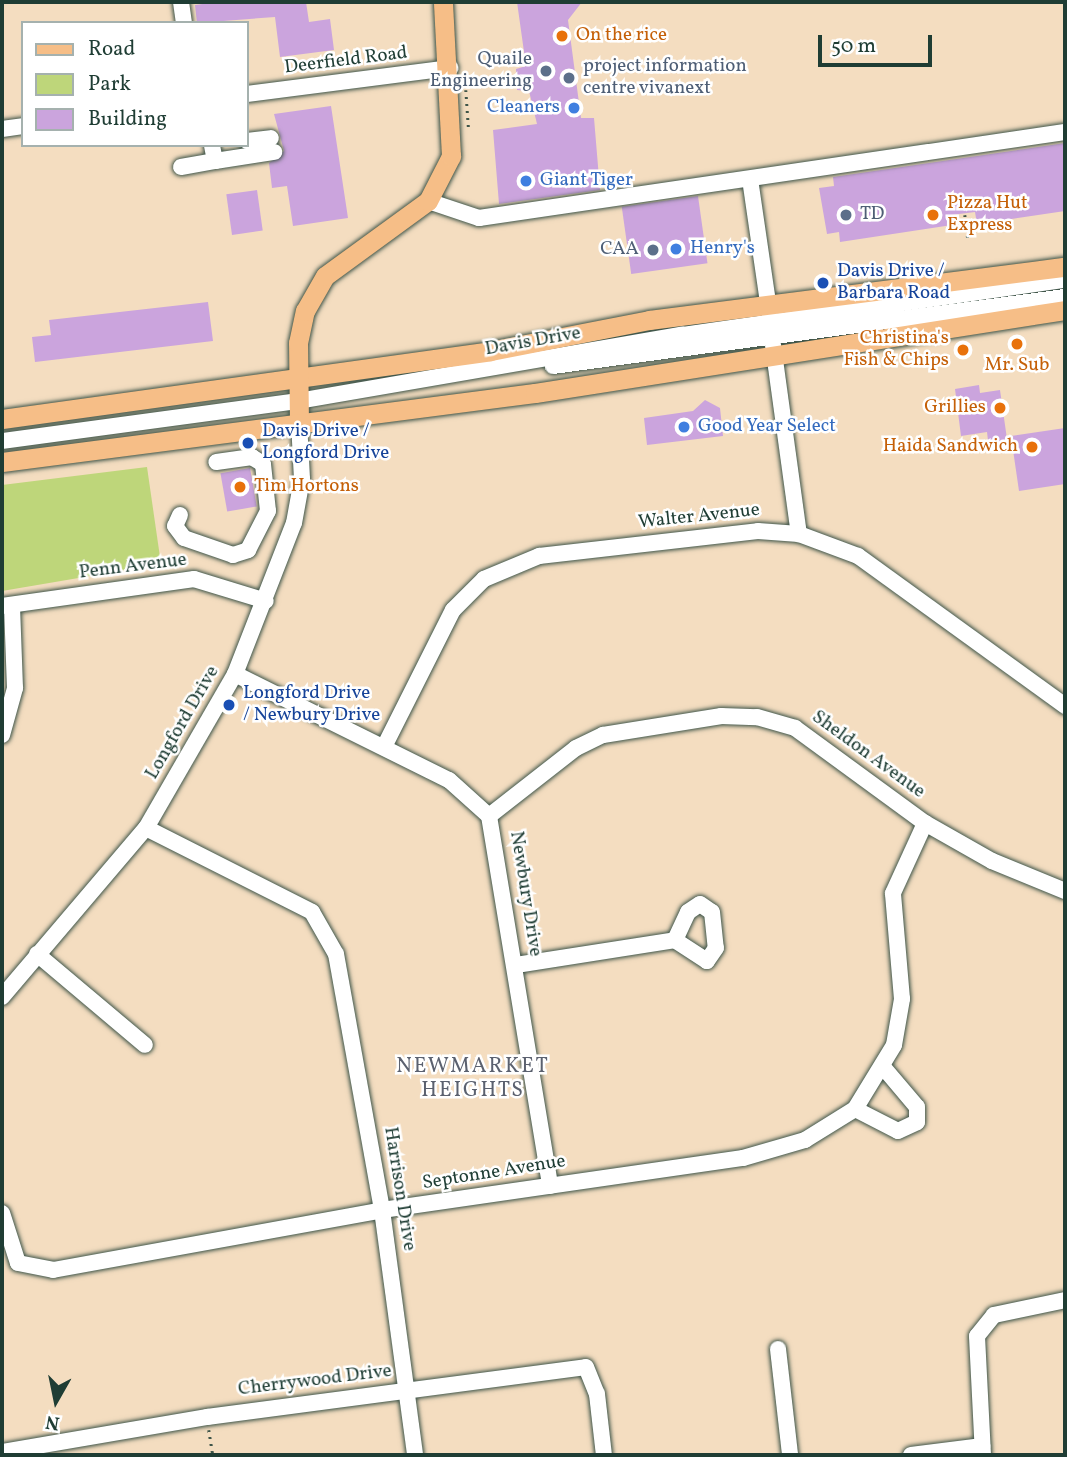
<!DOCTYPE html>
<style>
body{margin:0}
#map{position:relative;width:1067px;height:1457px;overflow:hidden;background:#f4ddc0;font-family:Vollkorn,serif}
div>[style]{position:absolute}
.green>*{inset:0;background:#bed67a}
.building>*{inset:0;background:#cba4dd;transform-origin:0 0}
.path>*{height:2.5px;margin-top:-1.25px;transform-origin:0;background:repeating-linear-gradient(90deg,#3f5549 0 2px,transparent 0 7px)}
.roads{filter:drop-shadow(0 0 2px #3f5549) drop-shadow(0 0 2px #3f5549)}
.minor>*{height:16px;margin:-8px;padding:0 8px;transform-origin:8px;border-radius:8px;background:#fff}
.major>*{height:19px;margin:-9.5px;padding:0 9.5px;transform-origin:9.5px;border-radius:9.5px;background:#f6be87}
.dots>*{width:19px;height:19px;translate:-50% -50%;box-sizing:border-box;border:4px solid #fff;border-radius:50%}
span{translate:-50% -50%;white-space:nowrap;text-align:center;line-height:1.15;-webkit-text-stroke:5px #fff;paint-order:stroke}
.food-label{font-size:19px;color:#c56008}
.left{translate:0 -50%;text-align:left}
.right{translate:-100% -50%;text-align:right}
.service-label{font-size:19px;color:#4e5e75}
.street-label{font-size:19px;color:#1f3d34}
.shop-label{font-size:19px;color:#366cbe}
.transit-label{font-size:19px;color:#164399}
.neighbourhood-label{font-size:21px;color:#5b616f;letter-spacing:2px}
.frame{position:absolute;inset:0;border:4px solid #1f3d34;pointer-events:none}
.legend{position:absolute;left:21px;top:21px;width:228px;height:126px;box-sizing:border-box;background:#fff;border:2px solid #a5b1ae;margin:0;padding:9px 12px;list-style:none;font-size:21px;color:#1f3d34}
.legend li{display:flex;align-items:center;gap:14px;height:35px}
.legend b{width:35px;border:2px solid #a5b1ae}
.north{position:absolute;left:21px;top:1366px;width:70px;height:70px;-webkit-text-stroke:5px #fff;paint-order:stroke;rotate:189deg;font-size:19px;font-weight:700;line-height:28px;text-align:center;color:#1f3d34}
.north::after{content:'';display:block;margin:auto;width:24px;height:32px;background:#1f3d34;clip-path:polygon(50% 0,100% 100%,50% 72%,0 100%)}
.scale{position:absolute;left:818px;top:35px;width:114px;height:32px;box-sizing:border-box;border:4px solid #1f3d34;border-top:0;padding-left:9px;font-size:21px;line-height:24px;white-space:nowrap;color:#1f3d34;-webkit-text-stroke:5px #fff;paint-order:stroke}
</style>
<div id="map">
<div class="green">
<div style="clip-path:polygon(147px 467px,161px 564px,2px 591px,2px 485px)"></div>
</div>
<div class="building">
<div style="clip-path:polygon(217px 2px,306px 2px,309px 22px,330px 19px,334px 50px,280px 57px,275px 17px,197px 23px,195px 5px)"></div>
<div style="clip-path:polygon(517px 2px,582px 2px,568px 20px,581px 118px,594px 118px,600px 190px,499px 204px,493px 130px,537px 124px,529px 91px,517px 90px,516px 69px,526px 66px)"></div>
<div style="clip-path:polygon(331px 106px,348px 218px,293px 226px,287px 186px,272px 188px,269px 163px,284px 151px,274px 114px)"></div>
<div style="clip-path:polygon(1065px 143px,1065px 211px,977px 224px,975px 212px,951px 215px,952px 225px,840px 242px,839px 232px,827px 234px,819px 188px,834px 186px,833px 177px)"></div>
<div style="left:257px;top:190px;width:41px;height:31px;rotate:82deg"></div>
<div style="left:698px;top:196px;width:68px;height:77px;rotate:82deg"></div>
<div style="clip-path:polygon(208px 302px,213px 341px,35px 362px,32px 337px,51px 335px,49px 320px)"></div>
<div style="clip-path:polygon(979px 385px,980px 393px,1000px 390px,1008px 446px,989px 449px,987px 432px,961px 436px,955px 389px)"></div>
<div style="clip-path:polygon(705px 400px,720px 408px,723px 436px,647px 445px,644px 418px,693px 411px)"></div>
<div style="clip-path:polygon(1065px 428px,1065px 484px,1019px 491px,1011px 436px)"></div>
<div style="left:250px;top:468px;width:39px;height:30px;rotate:80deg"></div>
</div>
<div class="path">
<div style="left:466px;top:90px;width:39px;rotate:86deg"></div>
<div style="left:965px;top:215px;width:24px;rotate:83deg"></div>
<div style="left:209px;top:1430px;width:25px;rotate:81deg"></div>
</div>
<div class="roads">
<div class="minor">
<div style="left:181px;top:2px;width:21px;rotate:82deg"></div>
<div style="left:247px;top:94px;width:205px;rotate:-7.3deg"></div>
<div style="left:2px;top:129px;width:21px;rotate:-8deg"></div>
<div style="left:247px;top:141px;width:24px;rotate:-7deg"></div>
<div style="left:215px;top:161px;width:60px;rotate:-8.7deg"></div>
<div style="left:181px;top:167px;width:35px;rotate:-10deg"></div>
<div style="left:215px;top:161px;width:16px;rotate:-101deg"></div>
<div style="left:750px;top:179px;width:138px;rotate:81.7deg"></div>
<div style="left:428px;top:201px;width:54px;rotate:18.4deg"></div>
<div style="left:479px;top:218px;width:592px;rotate:-8.35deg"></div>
<div style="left:773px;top:345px;width:191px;rotate:82.2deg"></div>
<div style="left:553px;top:366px;width:517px;rotate:-7.68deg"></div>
<div style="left:2px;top:441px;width:299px;rotate:-7.7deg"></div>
<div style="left:298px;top:401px;width:390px;rotate:-9.8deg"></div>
<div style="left:682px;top:335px;width:387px;rotate:-8.2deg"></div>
<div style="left:180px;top:515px;width:12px;rotate:114deg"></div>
<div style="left:175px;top:526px;width:15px;rotate:53deg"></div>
<div style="left:184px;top:538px;width:52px;rotate:19.1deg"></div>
<div style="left:233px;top:555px;width:16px;rotate:-18deg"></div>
<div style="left:248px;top:550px;width:44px;rotate:-62.9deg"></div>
<div style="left:268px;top:511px;width:47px;rotate:-96.1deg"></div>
<div style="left:263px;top:464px;width:13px;rotate:-148deg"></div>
<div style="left:252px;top:457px;width:36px;rotate:172deg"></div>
<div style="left:2px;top:606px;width:194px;rotate:-8deg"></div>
<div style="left:194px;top:579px;width:75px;rotate:17deg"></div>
<div style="left:235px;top:674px;width:239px;rotate:26.4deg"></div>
<div style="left:449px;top:780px;width:54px;rotate:42deg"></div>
<div style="left:489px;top:816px;width:375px;rotate:80.6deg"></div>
<div style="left:2px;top:735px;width:49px;rotate:-74.5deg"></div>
<div style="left:15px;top:688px;width:83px;rotate:-92.1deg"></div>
<div style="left:385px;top:745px;width:151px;rotate:-63.3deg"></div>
<div style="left:453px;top:610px;width:44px;rotate:-45deg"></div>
<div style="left:484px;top:579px;width:60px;rotate:-22.7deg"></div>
<div style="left:539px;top:556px;width:220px;rotate:-6.5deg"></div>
<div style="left:758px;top:531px;width:41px;rotate:4.2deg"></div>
<div style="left:799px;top:534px;width:63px;rotate:20.4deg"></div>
<div style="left:858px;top:556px;width:256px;rotate:35.9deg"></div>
<div style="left:489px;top:816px;width:110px;rotate:-38deg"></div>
<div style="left:576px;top:748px;width:30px;rotate:-26deg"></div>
<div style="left:603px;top:735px;width:120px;rotate:-9.1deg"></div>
<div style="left:721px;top:716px;width:36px;rotate:2deg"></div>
<div style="left:757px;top:717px;width:40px;rotate:16deg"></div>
<div style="left:795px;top:728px;width:161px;rotate:36.2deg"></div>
<div style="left:925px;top:823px;width:77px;rotate:29.6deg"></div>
<div style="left:992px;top:861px;width:79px;rotate:22.3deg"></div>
<div style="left:146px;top:828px;width:186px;rotate:26.8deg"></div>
<div style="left:312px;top:912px;width:48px;rotate:60.3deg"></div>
<div style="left:336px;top:954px;width:260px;rotate:79.8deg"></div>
<div style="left:382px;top:1210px;width:247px;rotate:82.3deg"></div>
<div style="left:700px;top:904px;width:14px;rotate:34deg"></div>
<div style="left:712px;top:912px;width:36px;rotate:84deg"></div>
<div style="left:716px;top:948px;width:16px;rotate:125deg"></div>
<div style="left:707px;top:961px;width:38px;rotate:-147deg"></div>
<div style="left:675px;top:940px;width:31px;rotate:-65deg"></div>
<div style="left:688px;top:912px;width:14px;rotate:-34deg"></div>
<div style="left:37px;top:954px;width:141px;rotate:40.1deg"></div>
<div style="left:516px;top:965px;width:161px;rotate:-8.9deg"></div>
<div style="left:2px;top:997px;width:222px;rotate:-49.6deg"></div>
<div style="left:146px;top:828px;width:178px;rotate:-60deg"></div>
<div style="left:235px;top:674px;width:162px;rotate:-68.7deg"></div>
<div style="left:294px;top:523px;width:45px;rotate:-79.7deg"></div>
<div style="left:302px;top:479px;width:57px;rotate:-93deg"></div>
<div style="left:855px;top:1109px;width:48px;rotate:27.1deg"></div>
<div style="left:898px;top:1131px;width:21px;rotate:-25deg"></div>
<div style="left:917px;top:1122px;width:15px;rotate:-90deg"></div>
<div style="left:917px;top:1107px;width:51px;rotate:-130.2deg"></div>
<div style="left:2px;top:1213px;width:52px;rotate:72.3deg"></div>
<div style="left:18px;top:1263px;width:36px;rotate:11deg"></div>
<div style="left:53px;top:1270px;width:334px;rotate:-10.3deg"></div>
<div style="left:382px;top:1210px;width:365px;rotate:-8.2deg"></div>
<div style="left:743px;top:1158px;width:65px;rotate:-16.2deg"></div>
<div style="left:805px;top:1140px;width:59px;rotate:-31.8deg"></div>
<div style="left:855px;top:1109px;width:75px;rotate:-58.6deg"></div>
<div style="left:894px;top:1045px;width:47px;rotate:-80.1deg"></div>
<div style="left:902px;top:999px;width:106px;rotate:-94.9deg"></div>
<div style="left:893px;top:893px;width:77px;rotate:-65.4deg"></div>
<div style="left:778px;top:1349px;width:107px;rotate:83.5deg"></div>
<div style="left:2px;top:1452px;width:208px;rotate:-9.7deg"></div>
<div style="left:207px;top:1417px;width:382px;rotate:-7.5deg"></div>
<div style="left:586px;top:1367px;width:29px;rotate:68deg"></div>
<div style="left:597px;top:1394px;width:61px;rotate:83.5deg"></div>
<div style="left:911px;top:1455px;width:72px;rotate:-7.2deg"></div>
<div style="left:983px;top:1455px;width:119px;rotate:-92.9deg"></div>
<div style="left:977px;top:1336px;width:27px;rotate:-51deg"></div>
<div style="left:994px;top:1315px;width:73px;rotate:-11.9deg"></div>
</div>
<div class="major">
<div style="left:2px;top:419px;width:493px;rotate:-7.9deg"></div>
<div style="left:490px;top:351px;width:162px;rotate:-11deg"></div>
<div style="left:649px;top:320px;width:419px;rotate:-7.3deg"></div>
<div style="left:299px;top:422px;width:79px;rotate:-90.7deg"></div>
<div style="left:298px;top:343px;width:33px;rotate:-78deg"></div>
<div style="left:305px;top:311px;width:40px;rotate:-60.3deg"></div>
<div style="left:325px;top:276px;width:127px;rotate:-36.1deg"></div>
<div style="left:428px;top:201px;width:51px;rotate:-62.9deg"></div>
<div style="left:451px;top:156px;width:154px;rotate:-93deg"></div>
<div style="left:2px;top:462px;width:537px;rotate:-7.38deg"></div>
<div style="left:535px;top:393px;width:536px;rotate:-8.9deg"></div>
</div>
</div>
<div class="dots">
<div style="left:562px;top:36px;background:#e8710a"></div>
<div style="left:546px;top:71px;background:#5c6f8a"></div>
<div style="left:569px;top:78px;background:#5c6f8a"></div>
<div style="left:574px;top:108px;background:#3f7fe0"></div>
<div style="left:526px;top:181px;background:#3f7fe0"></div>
<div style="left:846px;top:215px;background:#5c6f8a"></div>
<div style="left:933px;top:215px;background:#e8710a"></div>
<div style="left:676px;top:249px;background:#3f7fe0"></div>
<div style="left:653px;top:250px;background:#5c6f8a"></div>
<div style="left:823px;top:283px;background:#1a4fb4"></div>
<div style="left:1017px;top:344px;background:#e8710a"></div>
<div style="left:963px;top:350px;background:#e8710a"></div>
<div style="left:1000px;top:408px;background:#e8710a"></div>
<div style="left:684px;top:427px;background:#3f7fe0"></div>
<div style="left:248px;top:443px;background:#1a4fb4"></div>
<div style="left:1032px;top:447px;background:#e8710a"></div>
<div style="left:240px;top:487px;background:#e8710a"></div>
<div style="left:229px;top:705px;background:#1a4fb4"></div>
</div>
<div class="food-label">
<span class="left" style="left:576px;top:36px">On the rice</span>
<span class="left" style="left:947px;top:215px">Pizza Hut<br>Express</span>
<span class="right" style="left:949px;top:350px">Christina's<br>Fish &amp; Chips</span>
<span style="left:1017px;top:366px">Mr. Sub</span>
<span class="right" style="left:986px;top:408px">Grillies</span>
<span class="right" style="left:1018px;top:447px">Haida Sandwich</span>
<span class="left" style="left:254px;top:487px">Tim Hortons</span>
</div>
<div class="service-label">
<span class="right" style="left:532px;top:71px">Quaile<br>Engineering</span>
<span class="left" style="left:583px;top:78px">project information<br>centre vivanext</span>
<span class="left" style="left:860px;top:215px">TD</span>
<span class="right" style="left:639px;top:250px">CAA</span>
</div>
<div class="street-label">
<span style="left:346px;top:61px;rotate:-7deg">Deerfield Road</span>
<span style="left:533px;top:342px;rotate:-10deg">Davis Drive</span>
<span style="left:699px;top:517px;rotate:-6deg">Walter Avenue</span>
<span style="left:133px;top:567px;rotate:-7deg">Penn Avenue</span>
<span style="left:183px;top:723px;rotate:-60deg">Longford Drive</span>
<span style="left:868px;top:755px;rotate:36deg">Sheldon Avenue</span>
<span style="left:525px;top:894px;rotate:81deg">Newbury Drive</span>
<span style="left:494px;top:1173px;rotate:-9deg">Septonne Avenue</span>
<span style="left:399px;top:1189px;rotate:81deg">Harrison Drive</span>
<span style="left:315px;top:1381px;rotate:-7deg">Cherrywood Drive</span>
</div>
<div class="shop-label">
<span class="right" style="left:560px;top:108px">Cleaners</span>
<span class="left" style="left:540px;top:181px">Giant Tiger</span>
<span class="left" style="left:690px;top:249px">Henry's</span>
<span class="left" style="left:698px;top:427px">Good Year Select</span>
</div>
<div class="transit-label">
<span class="left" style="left:837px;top:283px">Davis Drive /<br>Barbara Road</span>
<span class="left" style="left:262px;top:443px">Davis Drive /<br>Longford Drive</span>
<span class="left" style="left:243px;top:705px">Longford Drive<br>/ Newbury Drive</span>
</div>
<div class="neighbourhood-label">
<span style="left:473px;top:1079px">NEWMARKET<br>HEIGHTS</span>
</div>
<div class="frame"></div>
<ul class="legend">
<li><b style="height:9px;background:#f6be87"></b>Road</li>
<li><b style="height:19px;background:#bed67a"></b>Park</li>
<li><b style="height:19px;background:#cba4dd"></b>Building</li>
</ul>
<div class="north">N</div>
<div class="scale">50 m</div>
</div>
